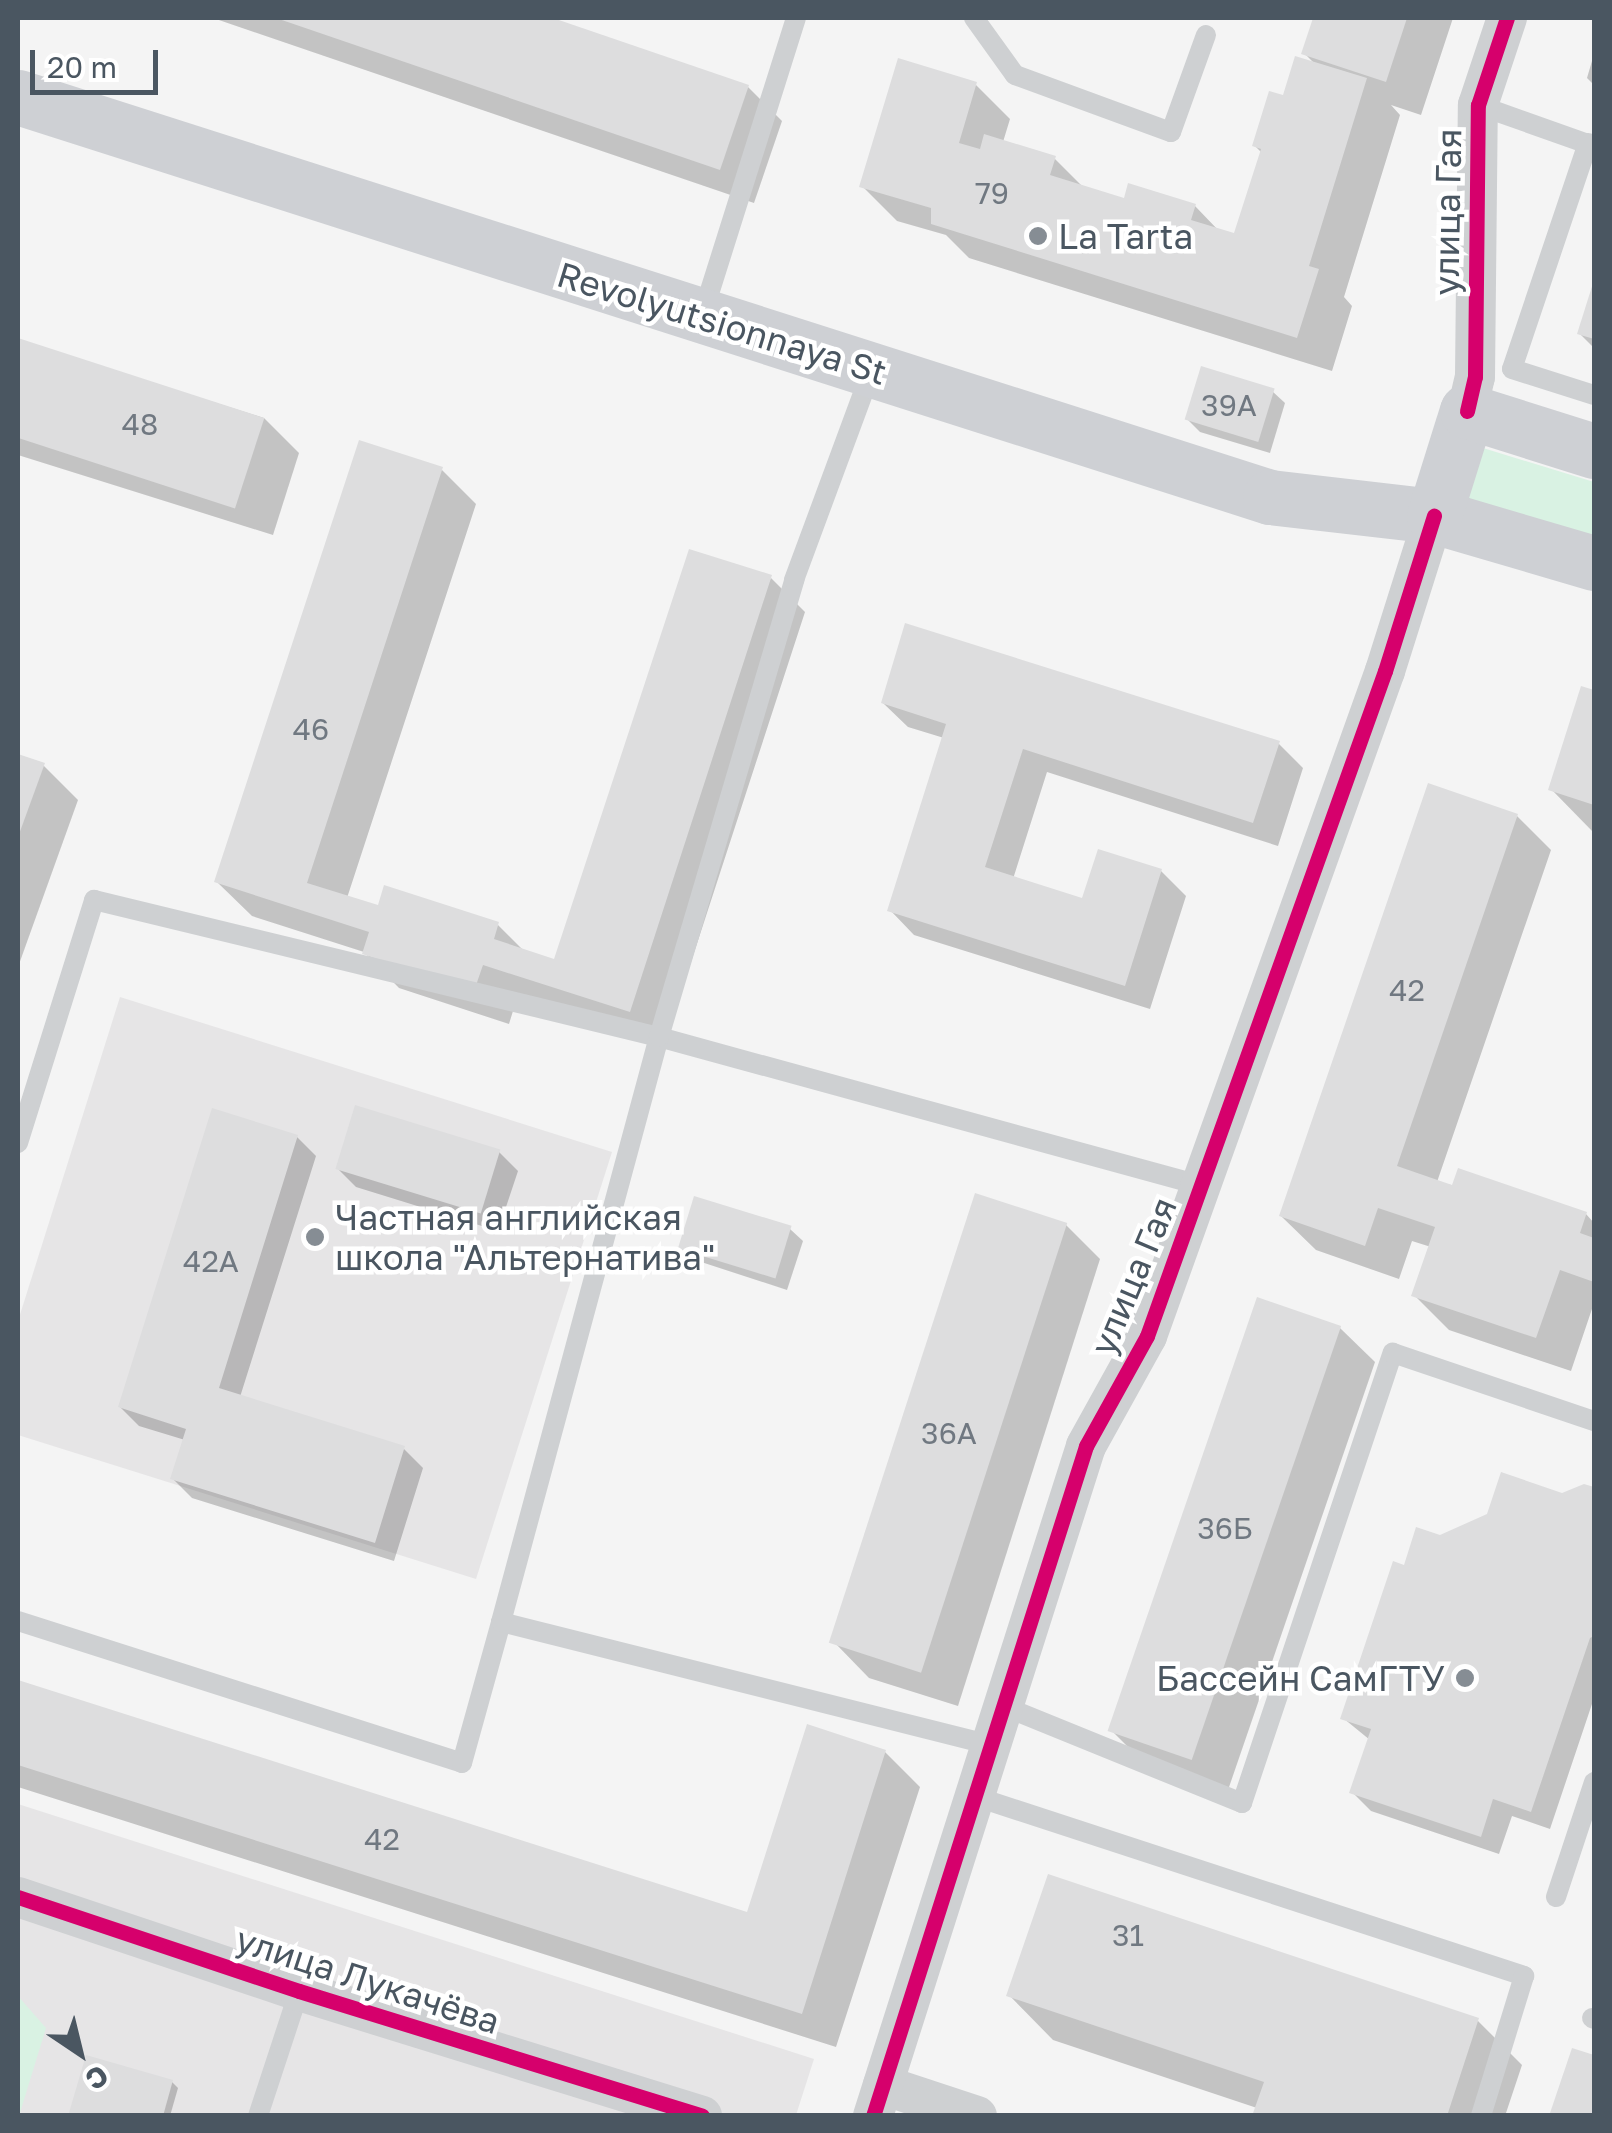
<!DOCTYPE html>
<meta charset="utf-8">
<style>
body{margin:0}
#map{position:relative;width:1612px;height:2133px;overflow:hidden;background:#f4f4f4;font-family:"Golos Text",sans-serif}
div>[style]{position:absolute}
.education>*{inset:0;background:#e6e5e6}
.green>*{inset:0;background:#d9f2e3}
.shadow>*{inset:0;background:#0003}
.building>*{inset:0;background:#ddddde;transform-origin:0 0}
.lane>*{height:20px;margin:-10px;padding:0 10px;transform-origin:10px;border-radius:10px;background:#ced0d2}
.street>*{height:40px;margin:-20px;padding:0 20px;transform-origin:20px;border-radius:20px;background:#ced0d2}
.secondary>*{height:55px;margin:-27.5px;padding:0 27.5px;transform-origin:27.5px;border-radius:27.5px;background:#ced0d4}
.cycleway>*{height:15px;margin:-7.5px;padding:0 7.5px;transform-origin:7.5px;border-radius:7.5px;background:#d6006c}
.dots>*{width:28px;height:28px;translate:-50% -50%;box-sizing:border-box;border:5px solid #fff;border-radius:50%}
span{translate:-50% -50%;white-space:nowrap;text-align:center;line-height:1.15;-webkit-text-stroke:9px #fff;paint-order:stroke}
.number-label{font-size:30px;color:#707881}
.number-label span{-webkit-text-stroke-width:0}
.street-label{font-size:35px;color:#4a5661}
.poi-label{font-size:35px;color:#4a5661}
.left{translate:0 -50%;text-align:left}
.right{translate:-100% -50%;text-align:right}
.frame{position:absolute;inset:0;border:20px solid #4a5661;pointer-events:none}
.north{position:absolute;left:30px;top:2003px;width:100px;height:100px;-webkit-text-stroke:8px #fff;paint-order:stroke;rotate:145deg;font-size:28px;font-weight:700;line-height:40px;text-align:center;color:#4a5661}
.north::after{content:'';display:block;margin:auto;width:35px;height:45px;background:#4a5661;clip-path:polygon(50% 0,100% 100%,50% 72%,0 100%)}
.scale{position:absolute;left:30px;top:50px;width:128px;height:45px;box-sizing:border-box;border:5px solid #4a5661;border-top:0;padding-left:12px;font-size:30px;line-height:35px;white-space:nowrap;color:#4a5661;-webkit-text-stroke:8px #fff;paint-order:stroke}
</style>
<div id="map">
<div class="education">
<div style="clip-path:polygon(120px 997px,612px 1152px,476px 1579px,18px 1435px,18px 1321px)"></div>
<div style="clip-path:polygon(18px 1804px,814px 2059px,796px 2115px,18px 2115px)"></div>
</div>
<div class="green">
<div style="clip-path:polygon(1483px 448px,1594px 482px,1594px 541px,1465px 502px)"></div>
<div style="clip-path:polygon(18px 1996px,46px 2028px,19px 2116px,18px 2115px)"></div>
</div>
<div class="shadow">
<div style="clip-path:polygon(213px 18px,546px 18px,748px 87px,782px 121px,754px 203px)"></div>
<div style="clip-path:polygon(1316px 18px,1453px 18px,1421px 115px,1391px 105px,1400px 115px,1344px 297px,1352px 306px,1332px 371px,969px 258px,946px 235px,897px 221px,862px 186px,975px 84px,1010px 119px,1003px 142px,1054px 158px,1085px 189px,1126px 201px,1195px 206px,1220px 232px,1236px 236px,1262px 153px,1255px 146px,1284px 98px,1316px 65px,1304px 53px)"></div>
<div style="clip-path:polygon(1594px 54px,1594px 85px,1587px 78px)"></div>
<div style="clip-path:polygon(1594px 286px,1594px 348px,1579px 333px)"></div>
<div style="clip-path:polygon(18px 341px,264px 418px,299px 453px,273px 535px,18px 455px)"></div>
<div style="clip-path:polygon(1272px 391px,1285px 403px,1270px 453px,1200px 432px,1188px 420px)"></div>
<div style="clip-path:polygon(441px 469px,476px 504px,347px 898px,380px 909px,498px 925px,525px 952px,556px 962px,771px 578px,805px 612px,664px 1045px,517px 998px,509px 1024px,399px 988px,364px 952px,252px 916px,217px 882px)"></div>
<div style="clip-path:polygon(1582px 689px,1594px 693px,1594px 833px,1551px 789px)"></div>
<div style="clip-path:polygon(883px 703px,1278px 743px,1303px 768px,1278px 846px,1047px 772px,1013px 879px,1084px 901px,1161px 871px,1186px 896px,1150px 1009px,914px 935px,890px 910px,944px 738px,908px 727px)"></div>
<div style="clip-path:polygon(18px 756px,43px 765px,78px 800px,18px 967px)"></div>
<div style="clip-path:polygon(1517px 816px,1551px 850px,1437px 1182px,1586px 1214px,1594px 1223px,1594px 1303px,1571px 1371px,1449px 1330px,1414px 1295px,1431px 1247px,1412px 1241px,1399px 1279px,1316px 1250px,1281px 1216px)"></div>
<div style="clip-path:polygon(297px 1137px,316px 1156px,240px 1397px,404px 1449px,423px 1468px,394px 1561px,192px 1498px,173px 1479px,185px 1440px,139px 1426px,120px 1407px)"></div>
<div style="clip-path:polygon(499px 1152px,518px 1171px,498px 1231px,356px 1187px,337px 1168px)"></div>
<div style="clip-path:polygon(1066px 1225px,1100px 1259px,958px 1706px,869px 1678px,835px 1643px)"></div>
<div style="clip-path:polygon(790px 1229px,803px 1241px,787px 1290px,692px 1259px,679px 1247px)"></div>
<div style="clip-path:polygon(1340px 1328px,1375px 1362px,1227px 1793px,1146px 1765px,1111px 1730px)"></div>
<div style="clip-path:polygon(1584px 1486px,1594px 1490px,1594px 1698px,1550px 1829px,1512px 1816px,1499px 1854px,1371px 1811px,1352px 1792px,1370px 1740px,1343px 1718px,1406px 1568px,1440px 1537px)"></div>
<div style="clip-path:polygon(18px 1683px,748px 1915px,885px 1752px,920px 1787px,836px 2047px,18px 1787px)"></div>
<div style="clip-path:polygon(1009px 1995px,1478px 2021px,1522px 2065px,1505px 2116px,1255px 2116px,1257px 2108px,1053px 2040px)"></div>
<div style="clip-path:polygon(172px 2082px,178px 2088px,170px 2116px,71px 2116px)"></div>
</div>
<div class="building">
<div style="clip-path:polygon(276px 18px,553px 18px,749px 85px,720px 170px)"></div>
<div style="clip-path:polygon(1313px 18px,1407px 18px,1386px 82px,1301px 54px)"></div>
<div style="clip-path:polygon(1295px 56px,1367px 78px,1309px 266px,1319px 269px,1297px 338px,931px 224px,931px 208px,859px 187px,898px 58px,977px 82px,959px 143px,980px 149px,984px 134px,1056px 156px,1050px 175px,1124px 198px,1128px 183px,1196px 204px,1191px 220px,1234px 233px,1261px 149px,1252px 146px,1269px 91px,1283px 95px)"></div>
<div style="clip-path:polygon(1594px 280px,1594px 339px,1577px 334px)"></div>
<div style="left:18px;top:338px;width:259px;height:95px;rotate:18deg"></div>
<div style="left:1201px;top:366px;width:77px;height:56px;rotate:17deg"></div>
<div style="clip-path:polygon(359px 440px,443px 467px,307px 883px,378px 905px,384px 885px,499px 922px,494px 939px,554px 959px,689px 549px,772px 575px,630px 1012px,483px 965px,474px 991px,362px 954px,369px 932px,214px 882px)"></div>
<div style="clip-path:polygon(905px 623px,1280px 741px,1253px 823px,1023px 749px,985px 867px,1082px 898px,1098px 849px,1162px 869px,1125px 986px,887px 911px,946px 724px,881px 703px)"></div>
<div style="clip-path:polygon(1581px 686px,1594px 690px,1594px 805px,1548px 790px)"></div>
<div style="clip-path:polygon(18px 754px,45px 763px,18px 837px)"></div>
<div style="clip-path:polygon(1428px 783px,1518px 814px,1397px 1166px,1452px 1185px,1458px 1168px,1587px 1212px,1580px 1233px,1594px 1238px,1594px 1282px,1560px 1270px,1536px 1338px,1411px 1296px,1435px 1227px,1378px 1208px,1365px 1246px,1279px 1216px)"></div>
<div style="left:355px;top:1105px;width:152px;height:67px;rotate:17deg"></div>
<div style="clip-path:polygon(212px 1108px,298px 1135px,219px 1388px,405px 1446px,375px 1543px,170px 1479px,186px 1429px,118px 1407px)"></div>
<div style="left:975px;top:1193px;width:97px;height:473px;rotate:18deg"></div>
<div style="left:694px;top:1196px;width:102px;height:55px;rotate:17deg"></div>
<div style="left:1257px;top:1297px;width:89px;height:459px;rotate:19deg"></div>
<div style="clip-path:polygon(1501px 1472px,1562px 1493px,1584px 1484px,1594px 1487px,1594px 1636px,1590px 1638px,1531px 1812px,1493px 1799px,1481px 1837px,1349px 1793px,1371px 1729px,1340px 1719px,1393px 1561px,1404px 1565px,1416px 1527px,1440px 1535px,1487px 1514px)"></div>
<div style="clip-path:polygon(18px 1680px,747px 1912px,807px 1724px,886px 1750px,802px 2014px,18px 1765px)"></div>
<div style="clip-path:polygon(1048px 1874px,1479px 2018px,1447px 2116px,1252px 2116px,1264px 2082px,1006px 1996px)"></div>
<div style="clip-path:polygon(1572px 2048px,1594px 2055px,1594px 2116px,1549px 2116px)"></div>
<div style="clip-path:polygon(86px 2055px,173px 2080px,163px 2116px,68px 2116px)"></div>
</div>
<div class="lane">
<div style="left:974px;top:18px;width:70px;rotate:54.3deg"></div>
<div style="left:1015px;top:75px;width:166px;rotate:20.1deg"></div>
<div style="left:1171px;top:132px;width:103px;rotate:-70.2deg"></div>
<div style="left:1478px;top:105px;width:123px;rotate:19.5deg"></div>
<div style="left:1588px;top:143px;width:238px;rotate:108.6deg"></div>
<div style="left:1512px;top:369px;width:86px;rotate:17.6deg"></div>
<div style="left:702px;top:316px;width:312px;rotate:-72.5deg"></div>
<div style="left:18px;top:1143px;width:255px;rotate:-72.6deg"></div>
<div style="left:94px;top:900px;width:581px;rotate:13.63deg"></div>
<div style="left:659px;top:1037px;width:564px;rotate:15.32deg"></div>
<div style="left:18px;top:1621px;width:466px;rotate:17.7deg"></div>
<div style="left:462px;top:1763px;width:146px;rotate:-74.5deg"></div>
<div style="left:501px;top:1622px;width:505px;rotate:14.09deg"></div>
<div style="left:501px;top:1622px;width:606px;rotate:-74.89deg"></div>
<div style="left:659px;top:1037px;width:477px;rotate:-73.5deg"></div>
<div style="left:794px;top:580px;width:222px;rotate:-69.7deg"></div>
<div style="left:1003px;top:1706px;width:258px;rotate:22.1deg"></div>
<div style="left:1242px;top:1803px;width:475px;rotate:-71.5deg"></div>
<div style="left:1393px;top:1353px;width:212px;rotate:18.7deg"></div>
<div style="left:974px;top:1796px;width:579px;rotate:18.12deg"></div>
<div style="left:1524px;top:1976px;width:146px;rotate:107.1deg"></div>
<div style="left:1556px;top:1897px;width:121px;rotate:-71.7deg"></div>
<div style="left:1592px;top:2018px;width:2px;rotate:27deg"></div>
<div style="left:258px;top:2116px;width:132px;rotate:-71.8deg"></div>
</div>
<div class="street">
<div style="left:1467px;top:411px;width:35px;rotate:-77deg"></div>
<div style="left:1475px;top:377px;width:272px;rotate:-89.4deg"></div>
<div style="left:1478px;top:105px;width:92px;rotate:-71.6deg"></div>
<div style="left:18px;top:1897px;width:296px;rotate:18.5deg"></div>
<div style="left:299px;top:1991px;width:422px;rotate:17.2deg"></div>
<div style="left:883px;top:2085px;width:99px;rotate:18.3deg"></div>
<div style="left:873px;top:2116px;width:703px;rotate:-72.36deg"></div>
<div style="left:1086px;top:1446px;width:126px;rotate:-61deg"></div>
<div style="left:1147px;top:1336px;width:706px;rotate:-70.31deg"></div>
<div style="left:1385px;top:671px;width:163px;rotate:-72.5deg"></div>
</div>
<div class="secondary">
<div style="left:18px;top:97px;width:1314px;rotate:17.72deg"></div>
<div style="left:1270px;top:497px;width:165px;rotate:6.6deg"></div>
<div style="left:1434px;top:516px;width:167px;rotate:16.4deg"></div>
<div style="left:1434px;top:516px;width:110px;rotate:-72.6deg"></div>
<div style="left:1467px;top:411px;width:133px;rotate:17.5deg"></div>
</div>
<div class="cycleway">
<div style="left:1467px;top:411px;width:35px;rotate:-77deg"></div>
<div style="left:1475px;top:377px;width:272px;rotate:-89.4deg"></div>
<div style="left:1478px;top:105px;width:92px;rotate:-71.6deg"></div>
<div style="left:18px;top:1897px;width:296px;rotate:18.5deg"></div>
<div style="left:299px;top:1991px;width:422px;rotate:17.2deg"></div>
<div style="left:873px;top:2116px;width:703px;rotate:-72.36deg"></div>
<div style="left:1086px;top:1446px;width:126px;rotate:-61deg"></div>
<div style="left:1147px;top:1336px;width:706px;rotate:-70.31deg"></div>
<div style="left:1385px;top:671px;width:163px;rotate:-72.5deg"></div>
</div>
<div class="dots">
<div style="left:1038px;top:236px;background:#868d94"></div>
<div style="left:315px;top:1237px;background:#868d94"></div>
<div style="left:1465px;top:1678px;background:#868d94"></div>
</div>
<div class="number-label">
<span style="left:992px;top:193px">79</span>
<span style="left:1229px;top:405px">39А</span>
<span style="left:140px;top:424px">48</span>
<span style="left:311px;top:729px">46</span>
<span style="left:1407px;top:990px">42</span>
<span style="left:211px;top:1261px">42А</span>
<span style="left:949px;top:1433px">36А</span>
<span style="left:1225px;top:1528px">36Б</span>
<span style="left:382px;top:1839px">42</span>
<span style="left:1128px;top:1935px">31</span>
</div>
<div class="street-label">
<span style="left:1447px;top:212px;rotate:-89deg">улица Гая</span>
<span style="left:722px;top:323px;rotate:17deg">Revolyutsionnaya St</span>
<span style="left:1133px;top:1276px;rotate:-67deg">улица Гая</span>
<span style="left:368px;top:1980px;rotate:18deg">улица Лукачёва</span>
</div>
<div class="poi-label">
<span class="left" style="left:1058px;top:236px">La Tarta</span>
<span class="left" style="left:335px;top:1237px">Частная английская<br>школа "Альтернатива"</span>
<span class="right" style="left:1445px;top:1678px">Бассейн СамГТУ</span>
</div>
<div class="frame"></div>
<div class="north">С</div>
<div class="scale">20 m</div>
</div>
